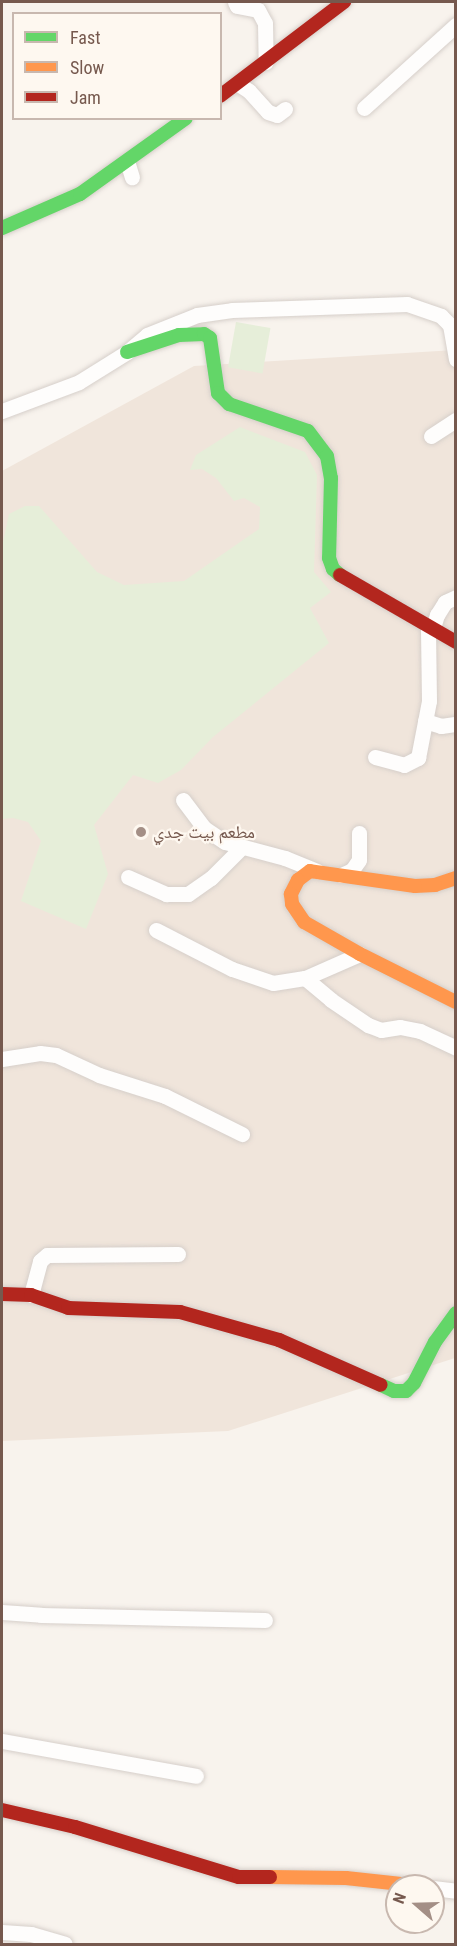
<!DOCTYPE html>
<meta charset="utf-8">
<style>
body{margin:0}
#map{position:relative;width:457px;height:1946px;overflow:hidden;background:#f8f3ed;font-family:"Roboto Condensed","Noto Naskh Arabic",sans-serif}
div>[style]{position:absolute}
.residential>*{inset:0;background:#f0e5db}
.green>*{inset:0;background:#e6eed9;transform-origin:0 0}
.roads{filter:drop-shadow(0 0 2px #d6cfca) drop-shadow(0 0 2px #d6cfca)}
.street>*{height:15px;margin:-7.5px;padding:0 7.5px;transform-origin:7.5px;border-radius:7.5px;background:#fefdfc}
.fast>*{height:14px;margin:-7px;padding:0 7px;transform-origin:7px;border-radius:7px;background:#63d668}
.slow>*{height:14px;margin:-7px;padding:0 7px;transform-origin:7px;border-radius:7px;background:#ff974d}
.jam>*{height:14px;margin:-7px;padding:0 7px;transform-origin:7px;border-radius:7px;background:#b3261e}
.dots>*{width:16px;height:16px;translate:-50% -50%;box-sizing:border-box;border:3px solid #fef8f0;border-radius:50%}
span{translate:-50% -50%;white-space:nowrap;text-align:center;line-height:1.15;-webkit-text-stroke:4.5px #fef8f0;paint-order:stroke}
.poi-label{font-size:18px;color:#76594e}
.left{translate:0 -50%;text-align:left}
.frame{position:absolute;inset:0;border:3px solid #76594e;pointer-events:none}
.legend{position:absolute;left:12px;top:12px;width:210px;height:108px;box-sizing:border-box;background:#fef8f0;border:2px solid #c8b8af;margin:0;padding:8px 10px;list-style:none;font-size:18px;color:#76594e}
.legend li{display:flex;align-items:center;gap:12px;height:30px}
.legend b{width:30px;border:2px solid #c8b8af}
.north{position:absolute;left:385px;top:1874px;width:60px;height:60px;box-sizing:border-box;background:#fef8f0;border:2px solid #c8b8af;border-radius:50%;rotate:290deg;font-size:16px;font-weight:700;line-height:24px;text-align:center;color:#76594e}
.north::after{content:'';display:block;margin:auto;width:21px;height:27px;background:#a48f86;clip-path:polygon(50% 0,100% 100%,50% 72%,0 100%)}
</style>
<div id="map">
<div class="residential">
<div style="clip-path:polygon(455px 350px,455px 1358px,228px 1431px,2px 1441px,2px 471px,194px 366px)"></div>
</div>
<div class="green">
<div style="left:236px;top:322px;width:35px;height:46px;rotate:10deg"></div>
<div style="clip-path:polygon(240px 427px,305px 452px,317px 475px,314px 572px,331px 592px,310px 608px,329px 643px,213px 737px,181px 770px,158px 783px,133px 775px,94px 825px,108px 874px,86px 929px,21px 901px,41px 841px,28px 822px,13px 818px,2px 819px,2px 547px,9px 514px,25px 506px,39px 506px,97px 572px,124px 585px,184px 581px,259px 529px,260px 507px,244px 498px,234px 501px,216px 478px,202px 469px,190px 470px,196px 455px)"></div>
</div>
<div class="roads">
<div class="street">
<div style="left:235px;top:2px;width:4px;rotate:63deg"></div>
<div style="left:237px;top:6px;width:21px;rotate:11deg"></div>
<div style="left:258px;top:10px;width:15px;rotate:62deg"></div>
<div style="left:265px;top:23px;width:39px;rotate:89deg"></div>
<div style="left:238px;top:84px;width:13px;rotate:32deg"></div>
<div style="left:249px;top:91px;width:28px;rotate:48deg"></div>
<div style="left:268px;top:112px;width:9px;rotate:18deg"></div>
<div style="left:277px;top:115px;width:10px;rotate:-37deg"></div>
<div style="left:364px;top:108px;width:124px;rotate:-42.1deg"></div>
<div style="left:127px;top:161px;width:17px;rotate:73deg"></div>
<div style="left:2px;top:411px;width:82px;rotate:-20.6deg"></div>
<div style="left:79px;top:382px;width:57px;rotate:-32deg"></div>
<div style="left:127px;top:352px;width:26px;rotate:-40deg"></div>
<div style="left:147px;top:335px;width:54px;rotate:-21.8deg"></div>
<div style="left:197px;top:315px;width:35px;rotate:-8deg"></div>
<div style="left:232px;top:310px;width:175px;rotate:-2deg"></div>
<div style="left:407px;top:304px;width:36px;rotate:19deg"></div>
<div style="left:441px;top:316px;width:13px;rotate:45deg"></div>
<div style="left:450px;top:325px;width:35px;rotate:80deg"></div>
<div style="left:431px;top:436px;width:30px;rotate:-33deg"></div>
<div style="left:432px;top:631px;width:17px;rotate:-73deg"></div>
<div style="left:437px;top:615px;width:15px;rotate:-58deg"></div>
<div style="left:445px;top:602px;width:12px;rotate:-24deg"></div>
<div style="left:425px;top:721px;width:17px;rotate:17deg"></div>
<div style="left:441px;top:726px;width:14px;rotate:-8deg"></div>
<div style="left:375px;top:757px;width:30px;rotate:15deg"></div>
<div style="left:404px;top:765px;width:16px;rotate:-27deg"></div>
<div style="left:418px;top:758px;width:58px;rotate:-79.1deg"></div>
<div style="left:429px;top:701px;width:73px;rotate:-90.8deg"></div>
<div style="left:183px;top:800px;width:35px;rotate:53deg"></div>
<div style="left:204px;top:828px;width:25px;rotate:34deg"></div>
<div style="left:225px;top:842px;width:62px;rotate:14.9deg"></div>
<div style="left:285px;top:858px;width:35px;rotate:22deg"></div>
<div style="left:341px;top:875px;width:12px;rotate:-24deg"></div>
<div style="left:352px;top:870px;width:12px;rotate:-55deg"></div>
<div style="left:359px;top:860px;width:27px;rotate:-90deg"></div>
<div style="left:128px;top:877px;width:42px;rotate:24.1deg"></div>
<div style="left:166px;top:894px;width:22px"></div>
<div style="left:188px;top:894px;width:28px;rotate:-35deg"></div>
<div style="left:211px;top:878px;width:42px;rotate:-45deg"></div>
<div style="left:156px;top:930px;width:85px;rotate:27.2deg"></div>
<div style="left:232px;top:969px;width:43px;rotate:18.9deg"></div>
<div style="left:273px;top:983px;width:32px;rotate:-9deg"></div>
<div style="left:305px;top:978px;width:60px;rotate:-23.6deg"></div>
<div style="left:305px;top:978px;width:34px;rotate:40deg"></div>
<div style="left:331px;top:1000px;width:45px;rotate:34deg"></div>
<div style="left:368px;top:1025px;width:14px;rotate:21deg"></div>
<div style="left:381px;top:1030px;width:19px;rotate:-9deg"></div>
<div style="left:400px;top:1027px;width:20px;rotate:11deg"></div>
<div style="left:420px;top:1031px;width:40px;rotate:25deg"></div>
<div style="left:2px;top:1059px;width:38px;rotate:-9deg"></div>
<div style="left:40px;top:1053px;width:16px;rotate:7deg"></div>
<div style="left:56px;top:1055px;width:47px;rotate:24.9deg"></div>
<div style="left:99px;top:1075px;width:69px;rotate:17.7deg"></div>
<div style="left:165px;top:1096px;width:86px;rotate:26.3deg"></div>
<div style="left:31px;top:1295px;width:35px;rotate:-75deg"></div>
<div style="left:40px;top:1261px;width:9px;rotate:-41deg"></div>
<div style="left:47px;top:1255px;width:131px;rotate:-0.4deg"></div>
<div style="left:2px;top:1612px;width:39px;rotate:4deg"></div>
<div style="left:41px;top:1615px;width:224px;rotate:1.3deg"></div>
<div style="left:2px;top:1741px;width:197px;rotate:10.2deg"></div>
<div style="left:433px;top:1888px;width:23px;rotate:7deg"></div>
<div style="left:2px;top:1932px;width:29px;rotate:4deg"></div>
<div style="left:31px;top:1934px;width:35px;rotate:16deg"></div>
</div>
<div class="fast">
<div style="left:2px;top:228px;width:85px;rotate:-23.6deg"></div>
<div style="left:80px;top:194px;width:130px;rotate:-35.6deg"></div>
<div style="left:127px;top:352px;width:55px;rotate:-18.1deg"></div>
<div style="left:179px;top:335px;width:25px;rotate:-2deg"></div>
<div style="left:204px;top:334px;width:7px;rotate:34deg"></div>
<div style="left:210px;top:338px;width:56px;rotate:81.7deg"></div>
<div style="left:218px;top:393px;width:16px;rotate:45deg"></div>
<div style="left:229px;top:404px;width:83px;rotate:18.9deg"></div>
<div style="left:308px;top:431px;width:31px;rotate:53deg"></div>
<div style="left:327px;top:456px;width:22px;rotate:80deg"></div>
<div style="left:331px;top:478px;width:80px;rotate:91.4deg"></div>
<div style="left:329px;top:558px;width:12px;rotate:70deg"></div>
<div style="left:333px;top:569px;width:9px;rotate:41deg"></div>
<div style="left:381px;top:1385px;width:14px;rotate:25deg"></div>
<div style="left:394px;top:1391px;width:12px"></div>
<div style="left:406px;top:1391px;width:11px;rotate:-45deg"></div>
<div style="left:414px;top:1383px;width:46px;rotate:-62.9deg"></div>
<div style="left:435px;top:1342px;width:36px;rotate:-54deg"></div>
</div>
<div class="slow">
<div style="left:456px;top:878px;width:22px;rotate:162deg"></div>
<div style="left:435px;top:885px;width:20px;rotate:177deg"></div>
<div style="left:415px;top:886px;width:106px;rotate:-171.9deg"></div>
<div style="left:310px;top:871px;width:15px;rotate:143deg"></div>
<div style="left:298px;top:880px;width:16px;rotate:117deg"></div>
<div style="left:291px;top:894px;width:10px;rotate:84deg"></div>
<div style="left:292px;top:904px;width:22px;rotate:56deg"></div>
<div style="left:304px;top:922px;width:64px;rotate:29.7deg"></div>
<div style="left:360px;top:954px;width:107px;rotate:26.6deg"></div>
<div style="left:270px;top:1877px;width:76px;rotate:0.8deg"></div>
<div style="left:346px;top:1878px;width:74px;rotate:6.2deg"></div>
</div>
<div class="jam">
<div style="left:220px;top:96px;width:156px;rotate:-37.2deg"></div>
<div style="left:340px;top:575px;width:134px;rotate:30deg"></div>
<div style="left:2px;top:1294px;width:29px;rotate:2deg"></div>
<div style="left:31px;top:1295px;width:39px;rotate:19deg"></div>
<div style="left:68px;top:1308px;width:112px;rotate:2deg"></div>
<div style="left:180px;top:1312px;width:103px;rotate:15.8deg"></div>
<div style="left:279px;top:1340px;width:111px;rotate:23.8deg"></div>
<div style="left:2px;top:1810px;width:75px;rotate:13.1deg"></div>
<div style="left:75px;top:1827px;width:171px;rotate:17deg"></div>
<div style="left:239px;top:1877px;width:31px"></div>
</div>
</div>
<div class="dots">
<div style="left:141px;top:832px;background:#a48f86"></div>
</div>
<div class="poi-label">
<span class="left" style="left:153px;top:832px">مطعم بيت جدي</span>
</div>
<div class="frame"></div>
<ul class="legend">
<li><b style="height:8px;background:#63d668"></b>Fast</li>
<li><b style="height:8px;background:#ff974d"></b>Slow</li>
<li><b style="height:8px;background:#b3261e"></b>Jam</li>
</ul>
<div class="north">N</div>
</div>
